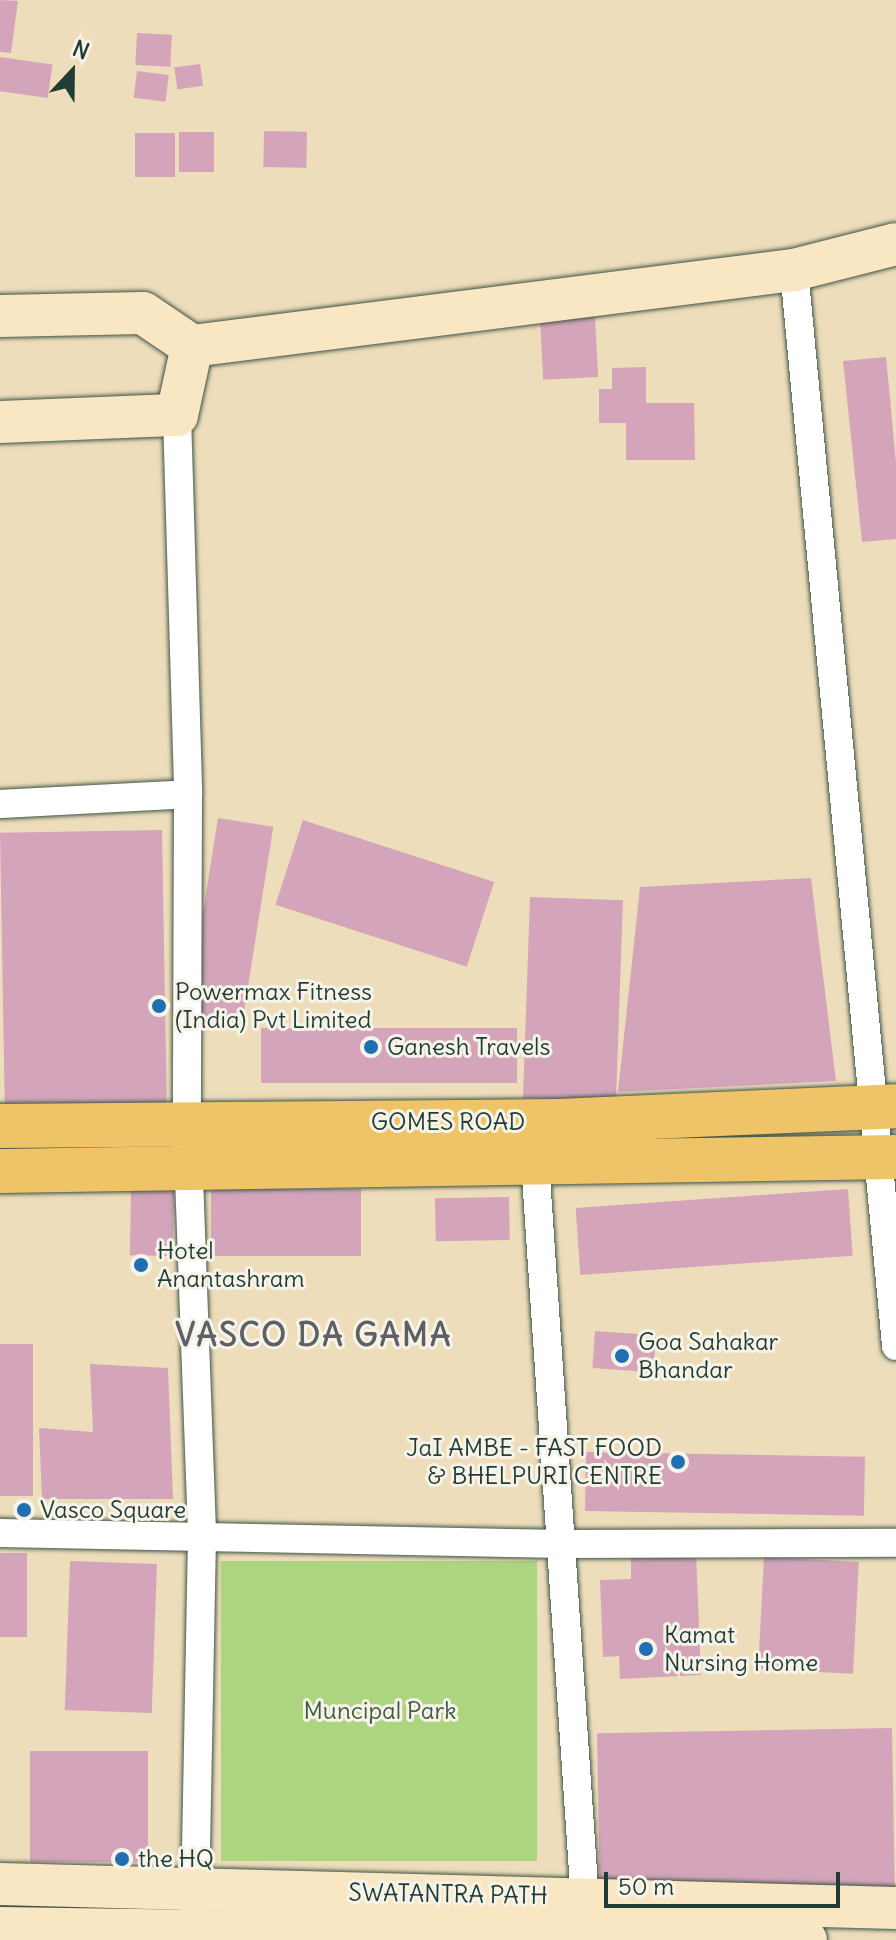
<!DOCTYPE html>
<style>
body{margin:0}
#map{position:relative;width:896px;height:1940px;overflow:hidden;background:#eeddba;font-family:Delius,sans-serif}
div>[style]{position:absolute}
.green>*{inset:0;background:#add47e;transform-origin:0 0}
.building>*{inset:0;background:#d4a5ba;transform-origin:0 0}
.roads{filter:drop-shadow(0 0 2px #3e5548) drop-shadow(0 0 2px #3e5548)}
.street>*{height:28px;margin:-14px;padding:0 14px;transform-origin:14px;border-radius:14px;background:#fff}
.secondary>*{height:42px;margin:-21px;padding:0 21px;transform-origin:21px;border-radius:21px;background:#f9e7c3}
.primary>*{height:44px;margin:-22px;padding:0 22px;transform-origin:22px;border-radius:22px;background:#efc469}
.dots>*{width:22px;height:22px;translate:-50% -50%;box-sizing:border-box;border:4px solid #f7f3e8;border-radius:50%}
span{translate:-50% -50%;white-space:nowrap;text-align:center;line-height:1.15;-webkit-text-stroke:6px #f7f3e8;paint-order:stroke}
.poi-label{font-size:24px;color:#1f3d34}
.left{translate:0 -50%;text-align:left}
.right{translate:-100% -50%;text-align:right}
.street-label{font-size:24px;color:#1f3d34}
.park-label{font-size:24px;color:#3b5b43}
.district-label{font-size:32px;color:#5e6163;font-weight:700;letter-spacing:2px}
.north{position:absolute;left:32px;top:32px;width:80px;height:80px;-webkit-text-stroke:6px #f7f3e8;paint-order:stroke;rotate:22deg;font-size:22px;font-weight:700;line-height:32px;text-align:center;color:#1f3d34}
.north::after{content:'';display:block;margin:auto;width:28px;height:36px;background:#1f3d34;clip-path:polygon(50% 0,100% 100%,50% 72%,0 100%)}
.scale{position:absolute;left:604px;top:1872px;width:236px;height:36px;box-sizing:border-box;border:4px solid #1f3d34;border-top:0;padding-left:10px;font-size:24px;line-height:28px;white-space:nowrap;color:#1f3d34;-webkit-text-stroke:6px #f7f3e8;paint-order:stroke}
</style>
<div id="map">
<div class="green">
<div style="left:221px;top:1561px;width:316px;height:300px"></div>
</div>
<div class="building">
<div style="clip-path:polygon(0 0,18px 1px,11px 53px,0 52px)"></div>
<div style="left:137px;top:33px;width:35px;height:32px;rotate:3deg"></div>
<div style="left:0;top:57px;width:53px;height:34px;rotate:8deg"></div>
<div style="left:200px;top:64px;width:22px;height:26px;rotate:82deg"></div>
<div style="left:137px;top:71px;width:32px;height:27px;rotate:7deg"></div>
<div style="left:264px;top:131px;width:43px;height:36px;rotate:1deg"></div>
<div style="left:179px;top:132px;width:35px;height:40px"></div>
<div style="left:135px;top:133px;width:40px;height:44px"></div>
<div style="left:595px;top:317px;width:60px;height:55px;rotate:87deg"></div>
<div style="clip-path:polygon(886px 357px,896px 462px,896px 539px,862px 542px,843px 361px)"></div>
<div style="clip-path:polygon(646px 367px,646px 403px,694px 403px,695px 460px,626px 460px,626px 423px,599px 423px,599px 389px,612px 389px,612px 368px)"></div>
<div style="left:218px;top:818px;width:56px;height:200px;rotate:9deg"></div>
<div style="left:303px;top:820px;width:201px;height:89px;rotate:18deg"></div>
<div style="left:162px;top:830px;width:273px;height:162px;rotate:89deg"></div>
<div style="clip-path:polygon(811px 878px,836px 1081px,618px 1092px,640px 887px)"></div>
<div style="left:530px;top:897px;width:93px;height:201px;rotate:2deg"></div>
<div style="left:261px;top:1028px;width:256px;height:55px"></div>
<div style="left:211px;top:1189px;width:150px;height:67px"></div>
<div style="left:848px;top:1189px;width:67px;height:273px;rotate:86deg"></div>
<div style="left:174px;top:1191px;width:65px;height:43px;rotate:91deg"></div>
<div style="left:509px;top:1197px;width:43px;height:74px;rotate:89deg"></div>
<div style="left:595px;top:1331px;width:61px;height:37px;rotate:4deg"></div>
<div style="left:0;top:1344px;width:33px;height:152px"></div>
<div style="clip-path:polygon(90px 1364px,168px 1368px,173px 1499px,42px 1499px,39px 1428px,93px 1432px)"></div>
<div style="left:586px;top:1452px;width:279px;height:59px;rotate:1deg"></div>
<div style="left:0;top:1553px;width:27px;height:84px"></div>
<div style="clip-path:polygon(696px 1553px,701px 1675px,620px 1679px,619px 1656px,603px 1657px,600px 1580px,631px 1579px,631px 1555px)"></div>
<div style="left:764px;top:1557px;width:95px;height:112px;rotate:3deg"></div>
<div style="left:70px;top:1561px;width:87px;height:149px;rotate:2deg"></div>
<div style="left:892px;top:1728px;width:160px;height:295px;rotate:89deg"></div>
<div style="left:30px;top:1751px;width:118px;height:111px"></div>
</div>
<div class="roads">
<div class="street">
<div style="left:794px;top:270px;width:1081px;rotate:84.58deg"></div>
<div style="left:177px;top:415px;width:379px;rotate:88.3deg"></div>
<div style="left:188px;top:794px;width:329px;rotate:90.2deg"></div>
<div style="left:187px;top:1123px;width:414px;rotate:87.9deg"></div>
<div style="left:202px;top:1537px;width:369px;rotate:91.1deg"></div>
<div style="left:0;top:804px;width:188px;rotate:-3deg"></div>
<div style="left:534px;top:1147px;width:771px;rotate:86.13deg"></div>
<div style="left:0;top:1533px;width:565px;rotate:1.12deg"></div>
<div style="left:565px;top:1544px;width:331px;rotate:-0.2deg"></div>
</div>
<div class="secondary">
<div style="left:0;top:316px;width:143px;rotate:-1.2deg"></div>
<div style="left:143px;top:313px;width:59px;rotate:34deg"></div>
<div style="left:192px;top:346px;width:607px;rotate:-7.2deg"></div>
<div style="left:794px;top:270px;width:105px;rotate:-14.3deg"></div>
<div style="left:0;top:422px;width:177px;rotate:-2.3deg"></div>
<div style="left:177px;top:415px;width:71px;rotate:-77.7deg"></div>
<div style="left:0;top:1884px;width:896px;rotate:1.53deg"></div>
<div style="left:0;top:1928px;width:806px;rotate:0.85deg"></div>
</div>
<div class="primary">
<div style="left:0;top:1126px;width:559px;rotate:-0.51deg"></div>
<div style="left:559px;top:1121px;width:337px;rotate:-2.5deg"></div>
<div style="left:0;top:1171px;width:896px;rotate:-0.9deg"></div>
</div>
</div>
<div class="dots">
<div style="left:159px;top:1006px;background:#1f6fb2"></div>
<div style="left:371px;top:1047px;background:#1f6fb2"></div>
<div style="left:141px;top:1265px;background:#1f6fb2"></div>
<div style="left:622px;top:1356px;background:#1f6fb2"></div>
<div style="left:678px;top:1462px;background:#1f6fb2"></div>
<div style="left:24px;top:1510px;background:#1f6fb2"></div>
<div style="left:646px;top:1649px;background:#1f6fb2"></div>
<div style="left:122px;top:1859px;background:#1f6fb2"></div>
</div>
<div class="poi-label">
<span class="left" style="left:175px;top:1006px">Powermax Fitness<br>(India) Pvt Limited</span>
<span class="left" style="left:387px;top:1047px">Ganesh Travels</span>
<span class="left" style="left:157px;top:1265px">Hotel<br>Anantashram</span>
<span class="left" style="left:638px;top:1356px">Goa Sahakar<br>Bhandar</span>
<span class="right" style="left:662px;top:1462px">JaI AMBE - FAST FOOD<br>&amp; BHELPURI CENTRE</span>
<span class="left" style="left:40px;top:1510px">Vasco Square</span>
<span class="left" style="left:664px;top:1649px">Kamat<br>Nursing Home</span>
<span class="left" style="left:138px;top:1859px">the HQ</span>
</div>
<div class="street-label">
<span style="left:448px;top:1122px">GOMES ROAD</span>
<span style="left:448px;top:1894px;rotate:1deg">SWATANTRA PATH</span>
</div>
<div class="park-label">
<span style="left:380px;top:1711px">Muncipal Park</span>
</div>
<div class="district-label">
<span style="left:314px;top:1335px">VASCO DA GAMA</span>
</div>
<div class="north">N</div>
<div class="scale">50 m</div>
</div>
